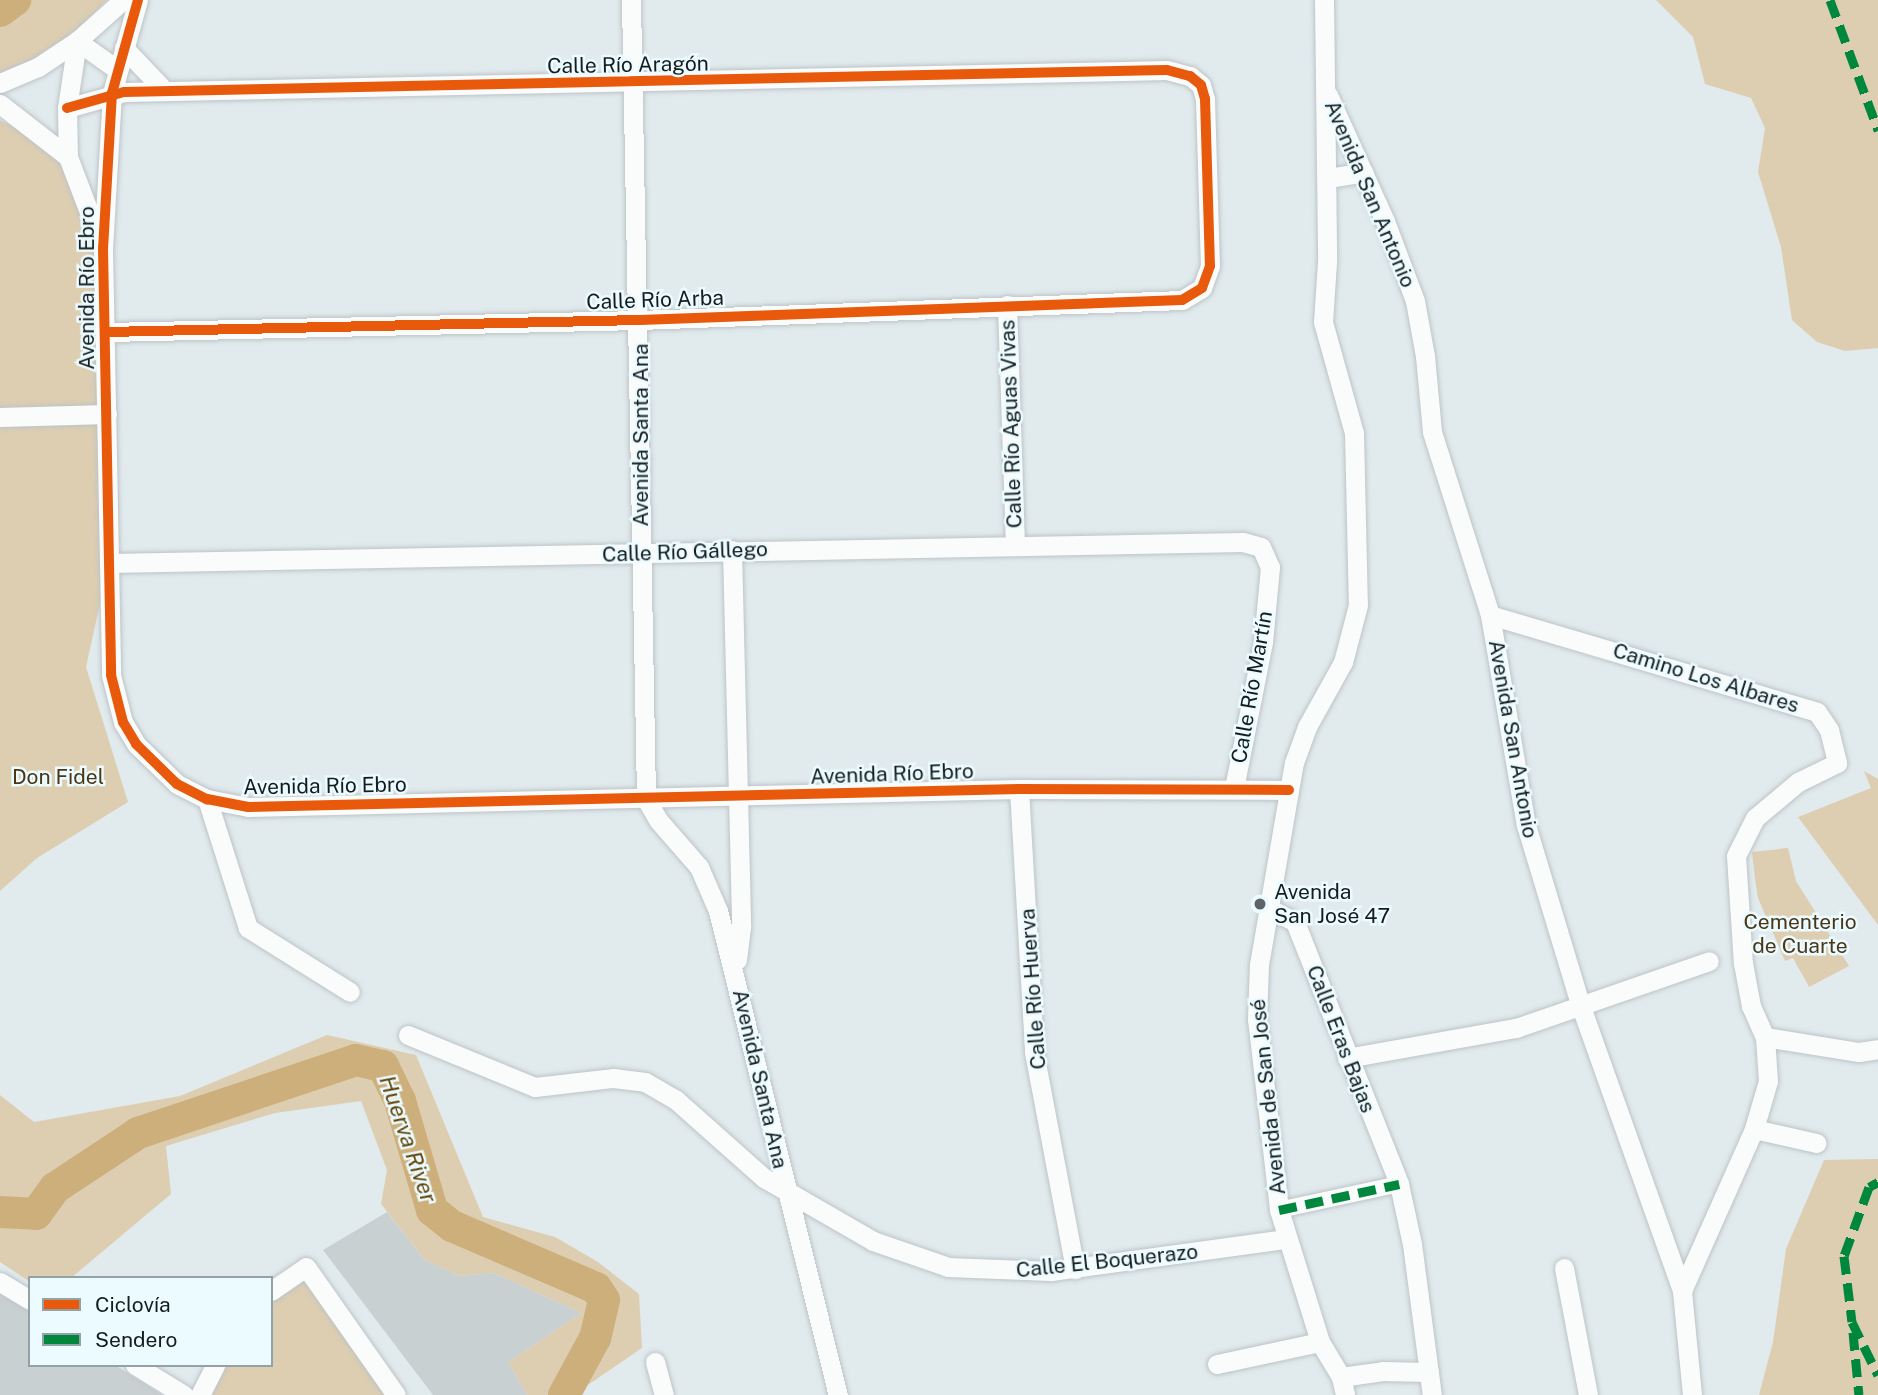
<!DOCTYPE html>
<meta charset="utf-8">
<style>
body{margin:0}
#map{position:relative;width:1878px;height:1395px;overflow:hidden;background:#e1eaed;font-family:"Public Sans",sans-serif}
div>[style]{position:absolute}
.green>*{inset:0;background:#ddceb2}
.river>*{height:32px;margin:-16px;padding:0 16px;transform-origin:16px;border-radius:16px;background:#cdaf7c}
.building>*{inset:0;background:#c9d0d2}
.roads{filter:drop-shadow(0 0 2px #bdc4c7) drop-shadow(0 0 2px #bdc4c7)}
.pedestrian>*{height:16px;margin:-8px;padding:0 8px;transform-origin:8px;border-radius:8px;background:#fafcfc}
.minor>*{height:19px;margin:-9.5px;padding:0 9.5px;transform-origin:9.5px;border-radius:9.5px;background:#fafcfc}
.quiet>*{height:9px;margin-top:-4.5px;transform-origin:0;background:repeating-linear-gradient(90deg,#00873e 0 18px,transparent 0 27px)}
.cycleway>*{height:10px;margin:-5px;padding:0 5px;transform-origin:5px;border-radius:5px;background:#e8590c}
.dots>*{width:19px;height:19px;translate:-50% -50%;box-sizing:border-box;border:4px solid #ebfbff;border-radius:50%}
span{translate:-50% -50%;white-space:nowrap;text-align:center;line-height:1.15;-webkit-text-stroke:5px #ebfbff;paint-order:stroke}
.street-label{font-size:21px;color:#151c1e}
.park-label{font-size:21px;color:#4b3717}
.poi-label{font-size:21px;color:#151c1e}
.left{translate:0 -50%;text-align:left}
.water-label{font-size:23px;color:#624304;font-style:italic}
.legend{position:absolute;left:28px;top:1276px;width:245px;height:91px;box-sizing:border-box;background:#ebfbff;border:2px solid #95a2a5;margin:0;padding:9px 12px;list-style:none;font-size:21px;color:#151c1e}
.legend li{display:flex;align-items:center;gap:14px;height:35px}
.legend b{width:35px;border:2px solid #95a2a5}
</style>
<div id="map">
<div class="green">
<div style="clip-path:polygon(0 0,107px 0,88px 19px,77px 41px,0 83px)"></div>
<div style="clip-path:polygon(1656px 0,1878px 0,1878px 348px,1845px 351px,1817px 342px,1792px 320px,1781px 247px,1758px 172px,1765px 128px,1751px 98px,1705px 84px,1693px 37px)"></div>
<div style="clip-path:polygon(0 120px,68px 157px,103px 249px,109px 563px,86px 667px,128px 802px,37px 858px,0 891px)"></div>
<div style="clip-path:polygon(1864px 771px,1878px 779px,1878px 925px,1798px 817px,1871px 788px)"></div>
<div style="clip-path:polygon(1788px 848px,1796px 881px,1849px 966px,1809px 987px,1793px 958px,1785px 961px,1758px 898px,1755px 879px,1752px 852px)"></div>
<div style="clip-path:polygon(327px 1035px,416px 1055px,483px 1217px,555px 1237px,598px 1262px,639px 1294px,642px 1348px,582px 1389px,582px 1395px,527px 1395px,508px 1362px,581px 1313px,494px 1273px,459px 1276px,425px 1260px,381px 1204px,387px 1170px,361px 1101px,275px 1113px,166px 1146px,171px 1194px,71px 1278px,30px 1278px,30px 1282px,0 1262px,0 1095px,34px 1122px,180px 1096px)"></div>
<div style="clip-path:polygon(1878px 1159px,1878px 1395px,1759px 1395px,1773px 1342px,1786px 1249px,1824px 1160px)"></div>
<div style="clip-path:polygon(306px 1267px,396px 1395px,214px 1395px,203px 1389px,215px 1365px,271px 1365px,271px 1291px)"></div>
</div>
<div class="river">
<div style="left:0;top:11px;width:19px;rotate:-36deg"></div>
<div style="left:0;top:1212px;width:36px;rotate:3deg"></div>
<div style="left:36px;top:1214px;width:32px;rotate:-54deg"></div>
<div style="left:55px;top:1188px;width:100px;rotate:-33.5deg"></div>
<div style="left:138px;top:1133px;width:230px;rotate:-18.5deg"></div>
<div style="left:356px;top:1060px;width:28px;rotate:13deg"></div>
<div style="left:383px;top:1066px;width:39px;rotate:64deg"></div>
<div style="left:400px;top:1101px;width:114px;rotate:73.6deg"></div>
<div style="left:432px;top:1210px;width:26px;rotate:39deg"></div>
<div style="left:452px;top:1226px;width:157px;rotate:23.3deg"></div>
<div style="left:596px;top:1288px;width:14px;rotate:56deg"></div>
<div style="left:604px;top:1300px;width:39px;rotate:103deg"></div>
<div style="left:595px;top:1338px;width:65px;rotate:118.5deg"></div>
</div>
<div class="building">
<div style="clip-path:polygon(387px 1212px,425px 1260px,459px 1276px,494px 1273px,581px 1313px,508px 1362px,527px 1395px,433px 1395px,323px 1250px)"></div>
<div style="clip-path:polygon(0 1293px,30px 1312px,30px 1365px,115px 1365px,162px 1395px,0 1395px)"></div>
</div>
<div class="roads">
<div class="pedestrian">
<div style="left:1279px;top:1210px;width:123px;rotate:-12.2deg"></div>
</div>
<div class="minor">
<div style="left:138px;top:0;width:97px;rotate:105.6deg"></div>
<div style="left:112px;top:93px;width:156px;rotate:93.3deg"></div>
<div style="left:103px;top:249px;width:426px;rotate:88.9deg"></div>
<div style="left:111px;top:675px;width:49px;rotate:75.7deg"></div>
<div style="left:123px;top:722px;width:26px;rotate:59deg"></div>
<div style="left:136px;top:744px;width:57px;rotate:44.3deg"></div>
<div style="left:177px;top:784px;width:34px;rotate:27deg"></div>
<div style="left:207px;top:799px;width:42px;rotate:11deg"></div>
<div style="left:248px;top:807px;width:771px;rotate:-1.34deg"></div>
<div style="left:1019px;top:789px;width:270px;rotate:0.2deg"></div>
<div style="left:631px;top:0;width:799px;rotate:88.92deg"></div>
<div style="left:646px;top:799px;width:24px;rotate:60deg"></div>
<div style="left:658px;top:820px;width:62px;rotate:48.9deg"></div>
<div style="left:699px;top:867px;width:48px;rotate:66.6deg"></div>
<div style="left:718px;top:911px;width:499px;rotate:76.1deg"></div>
<div style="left:1324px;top:0;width:262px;rotate:89.3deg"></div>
<div style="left:1327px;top:262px;width:60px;rotate:93.8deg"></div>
<div style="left:1323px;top:322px;width:115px;rotate:74.4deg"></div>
<div style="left:1354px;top:433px;width:172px;rotate:88.7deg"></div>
<div style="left:1358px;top:605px;width:59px;rotate:104.7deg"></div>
<div style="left:1343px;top:662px;width:74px;rotate:119deg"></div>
<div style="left:1307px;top:727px;width:37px;rotate:110deg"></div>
<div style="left:1294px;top:762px;width:205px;rotate:99.8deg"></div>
<div style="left:1259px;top:964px;width:55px;rotate:92.1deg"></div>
<div style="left:1257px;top:1019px;width:192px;rotate:83.4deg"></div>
<div style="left:1279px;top:1210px;width:138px;rotate:72.7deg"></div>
<div style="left:1320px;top:1342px;width:41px;rotate:59deg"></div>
<div style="left:1341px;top:1377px;width:18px;rotate:77deg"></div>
<div style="left:77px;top:41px;width:50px;rotate:35.3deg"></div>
<div style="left:124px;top:48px;width:59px;rotate:46.4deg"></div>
<div style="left:0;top:83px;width:41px;rotate:-22.8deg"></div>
<div style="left:38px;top:67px;width:47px;rotate:-33.7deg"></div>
<div style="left:77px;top:41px;width:62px;rotate:-41.7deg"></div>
<div style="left:1328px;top:95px;width:138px;rotate:65.7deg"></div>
<div style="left:1385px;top:221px;width:85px;rotate:69.4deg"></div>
<div style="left:1415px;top:301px;width:56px;rotate:79.7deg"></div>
<div style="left:1425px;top:356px;width:76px;rotate:84.7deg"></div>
<div style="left:1432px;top:432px;width:192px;rotate:72.4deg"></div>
<div style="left:1490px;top:615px;width:213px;rotate:80.3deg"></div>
<div style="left:1526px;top:825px;width:187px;rotate:73.2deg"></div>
<div style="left:1580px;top:1004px;width:305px;rotate:70.4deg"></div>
<div style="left:1682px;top:1291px;width:104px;rotate:84.5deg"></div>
<div style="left:0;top:104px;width:86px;rotate:37.9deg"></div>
<div style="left:68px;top:157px;width:90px;rotate:69.1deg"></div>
<div style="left:67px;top:108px;width:59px;rotate:-15.7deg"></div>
<div style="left:124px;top:92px;width:1043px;rotate:-1.21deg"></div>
<div style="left:1167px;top:70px;width:24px;rotate:15deg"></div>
<div style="left:1190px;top:76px;width:14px;rotate:39deg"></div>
<div style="left:1201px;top:85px;width:15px;rotate:74deg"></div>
<div style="left:1205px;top:99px;width:167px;rotate:88.3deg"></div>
<div style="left:1210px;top:266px;width:23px;rotate:110deg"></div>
<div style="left:1202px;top:288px;width:23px;rotate:149deg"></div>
<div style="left:1182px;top:300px;width:542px;rotate:177.89deg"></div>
<div style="left:640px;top:320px;width:534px;rotate:178.71deg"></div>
<div style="left:68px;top:157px;width:49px;rotate:-91.2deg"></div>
<div style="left:67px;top:108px;width:68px;rotate:-81.5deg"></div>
<div style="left:1328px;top:178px;width:36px;rotate:-9deg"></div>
<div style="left:1007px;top:305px;width:239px;rotate:88.1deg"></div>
<div style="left:0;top:417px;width:107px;rotate:-1.6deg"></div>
<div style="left:732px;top:550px;width:377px;rotate:88.6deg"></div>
<div style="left:741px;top:927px;width:33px;rotate:97deg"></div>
<div style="left:109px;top:563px;width:1134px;rotate:-1.06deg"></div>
<div style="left:1243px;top:542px;width:19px;rotate:16deg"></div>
<div style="left:1261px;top:547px;width:22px;rotate:66deg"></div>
<div style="left:1270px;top:567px;width:75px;rotate:95.3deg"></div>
<div style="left:1263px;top:642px;width:149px;rotate:101.2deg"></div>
<div style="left:1490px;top:615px;width:341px;rotate:16.5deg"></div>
<div style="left:1817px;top:712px;width:22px;rotate:56deg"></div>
<div style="left:1829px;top:730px;width:34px;rotate:76deg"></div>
<div style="left:1837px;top:763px;width:43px;rotate:154deg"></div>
<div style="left:1798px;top:782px;width:56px;rotate:140.1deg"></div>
<div style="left:1755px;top:818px;width:42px;rotate:116.6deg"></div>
<div style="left:1736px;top:856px;width:107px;rotate:86.3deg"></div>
<div style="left:1743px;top:963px;width:44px;rotate:79.5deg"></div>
<div style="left:1751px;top:1006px;width:34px;rotate:66deg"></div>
<div style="left:1765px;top:1037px;width:44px;rotate:86.1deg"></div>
<div style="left:1768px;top:1081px;width:50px;rotate:106.3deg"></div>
<div style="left:1754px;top:1129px;width:177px;rotate:114deg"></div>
<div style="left:1019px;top:789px;width:263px;rotate:86.7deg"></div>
<div style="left:1034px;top:1052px;width:221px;rotate:79.3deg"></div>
<div style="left:207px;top:799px;width:135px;rotate:72.4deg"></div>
<div style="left:248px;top:928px;width:120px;rotate:32.1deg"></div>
<div style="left:1268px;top:908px;width:30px;rotate:27deg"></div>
<div style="left:1295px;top:922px;width:282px;rotate:68.3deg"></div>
<div style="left:1399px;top:1184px;width:61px;rotate:77.8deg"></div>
<div style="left:1412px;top:1244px;width:152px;rotate:82.5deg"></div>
<div style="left:408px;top:1035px;width:137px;rotate:22.3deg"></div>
<div style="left:535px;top:1087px;width:79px;rotate:-6.6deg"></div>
<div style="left:613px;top:1078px;width:32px;rotate:7deg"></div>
<div style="left:645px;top:1082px;width:36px;rotate:30deg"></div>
<div style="left:676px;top:1100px;width:118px;rotate:41.6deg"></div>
<div style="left:764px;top:1178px;width:126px;rotate:30deg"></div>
<div style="left:873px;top:1241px;width:79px;rotate:19.1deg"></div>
<div style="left:948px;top:1267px;width:103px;rotate:2.2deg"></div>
<div style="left:1051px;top:1271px;width:237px;rotate:-7.8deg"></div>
<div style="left:1765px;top:1037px;width:95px;rotate:9.1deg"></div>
<div style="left:1859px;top:1052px;width:19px;rotate:-9deg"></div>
<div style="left:1347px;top:1058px;width:172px;rotate:-10.1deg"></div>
<div style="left:1516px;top:1028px;width:204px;rotate:-19.1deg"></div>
<div style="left:1754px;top:1129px;width:64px;rotate:12.7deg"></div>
<div style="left:1564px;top:1268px;width:129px;rotate:79.3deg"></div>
<div style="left:0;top:1282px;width:35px;rotate:31deg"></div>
<div style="left:271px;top:1291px;width:42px;rotate:-34.4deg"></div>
<div style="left:306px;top:1267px;width:156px;rotate:54.9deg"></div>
<div style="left:655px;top:1362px;width:34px;rotate:75deg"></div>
<div style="left:1217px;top:1364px;width:105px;rotate:-12.1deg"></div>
<div style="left:135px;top:1365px;width:57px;rotate:31.5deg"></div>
<div style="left:1341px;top:1377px;width:42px;rotate:-8.1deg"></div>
<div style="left:1383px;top:1371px;width:46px;rotate:1.2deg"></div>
<div style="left:200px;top:1395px;width:34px;rotate:-63deg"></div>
</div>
</div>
<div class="quiet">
<div style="left:1830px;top:0;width:139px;rotate:69.7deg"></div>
<div style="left:1878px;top:1182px;width:10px;rotate:151deg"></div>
<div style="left:1869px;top:1187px;width:73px;rotate:109.9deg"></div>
<div style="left:1844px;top:1256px;width:66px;rotate:83.1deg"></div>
<div style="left:1852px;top:1322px;width:59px;rotate:63.9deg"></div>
<div style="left:1279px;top:1210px;width:123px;rotate:-12.2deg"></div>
<div style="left:1853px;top:1332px;width:63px;rotate:84.6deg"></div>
</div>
<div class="cycleway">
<div style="left:138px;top:0;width:97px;rotate:105.6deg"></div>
<div style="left:112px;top:93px;width:156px;rotate:93.3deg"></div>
<div style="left:103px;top:249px;width:426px;rotate:88.9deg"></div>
<div style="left:111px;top:675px;width:49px;rotate:75.7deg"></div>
<div style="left:123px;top:722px;width:26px;rotate:59deg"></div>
<div style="left:136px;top:744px;width:57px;rotate:44.3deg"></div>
<div style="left:177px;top:784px;width:34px;rotate:27deg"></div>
<div style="left:207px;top:799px;width:42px;rotate:11deg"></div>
<div style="left:248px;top:807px;width:771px;rotate:-1.34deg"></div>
<div style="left:1019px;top:789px;width:270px;rotate:0.2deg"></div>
<div style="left:67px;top:108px;width:59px;rotate:-15.7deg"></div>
<div style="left:124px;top:92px;width:1043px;rotate:-1.21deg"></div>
<div style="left:1167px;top:70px;width:24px;rotate:15deg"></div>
<div style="left:1190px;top:76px;width:14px;rotate:39deg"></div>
<div style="left:1201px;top:85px;width:15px;rotate:74deg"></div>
<div style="left:1205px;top:99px;width:167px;rotate:88.3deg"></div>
<div style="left:1210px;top:266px;width:23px;rotate:110deg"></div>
<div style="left:1202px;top:288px;width:23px;rotate:149deg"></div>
<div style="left:1182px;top:300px;width:542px;rotate:177.89deg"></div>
<div style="left:640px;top:320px;width:534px;rotate:178.71deg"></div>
</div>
<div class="dots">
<div style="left:1260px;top:904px;background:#5c6466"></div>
</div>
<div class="street-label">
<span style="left:628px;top:65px;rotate:-1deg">Calle Río Aragón</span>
<span style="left:1370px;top:194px;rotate:67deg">Avenida San Antonio</span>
<span style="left:87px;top:288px;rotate:-90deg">Avenida Río Ebro</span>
<span style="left:655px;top:300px;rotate:-2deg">Calle Río Arba</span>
<span style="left:1011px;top:424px;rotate:-92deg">Calle Río Aguas Vivas</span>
<span style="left:641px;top:435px;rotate:-90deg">Avenida Santa Ana</span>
<span style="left:685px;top:552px;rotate:-2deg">Calle Río Gállego</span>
<span style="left:1706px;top:678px;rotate:17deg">Camino Los Albares</span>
<span style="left:1252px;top:687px;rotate:-80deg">Calle Río Martín</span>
<span style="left:1513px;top:739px;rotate:80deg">Avenida San Antonio</span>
<span style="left:892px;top:774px;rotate:-2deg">Avenida Río Ebro</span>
<span style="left:325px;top:786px;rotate:-1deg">Avenida Río Ebro</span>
<span style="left:1033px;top:989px;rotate:-94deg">Calle Río Huerva</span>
<span style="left:1341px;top:1039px;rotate:69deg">Calle Eras Bajas</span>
<span style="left:760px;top:1079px;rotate:77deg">Avenida Santa Ana</span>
<span style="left:1268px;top:1097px;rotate:-96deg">Avenida de San José</span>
<span style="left:1107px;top:1261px;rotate:-6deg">Calle El Boquerazo</span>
</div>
<div class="park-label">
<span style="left:58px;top:777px">Don Fidel</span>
<span style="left:1800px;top:934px">Cementerio<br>de Cuarte</span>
</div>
<div class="poi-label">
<span class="left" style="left:1274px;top:904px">Avenida<br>San José 47</span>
</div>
<div class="water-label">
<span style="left:408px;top:1139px;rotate:71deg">Huerva River</span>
</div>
<ul class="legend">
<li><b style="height:9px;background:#e8590c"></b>Ciclovía</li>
<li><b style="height:9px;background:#00873e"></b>Sendero</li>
</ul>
</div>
